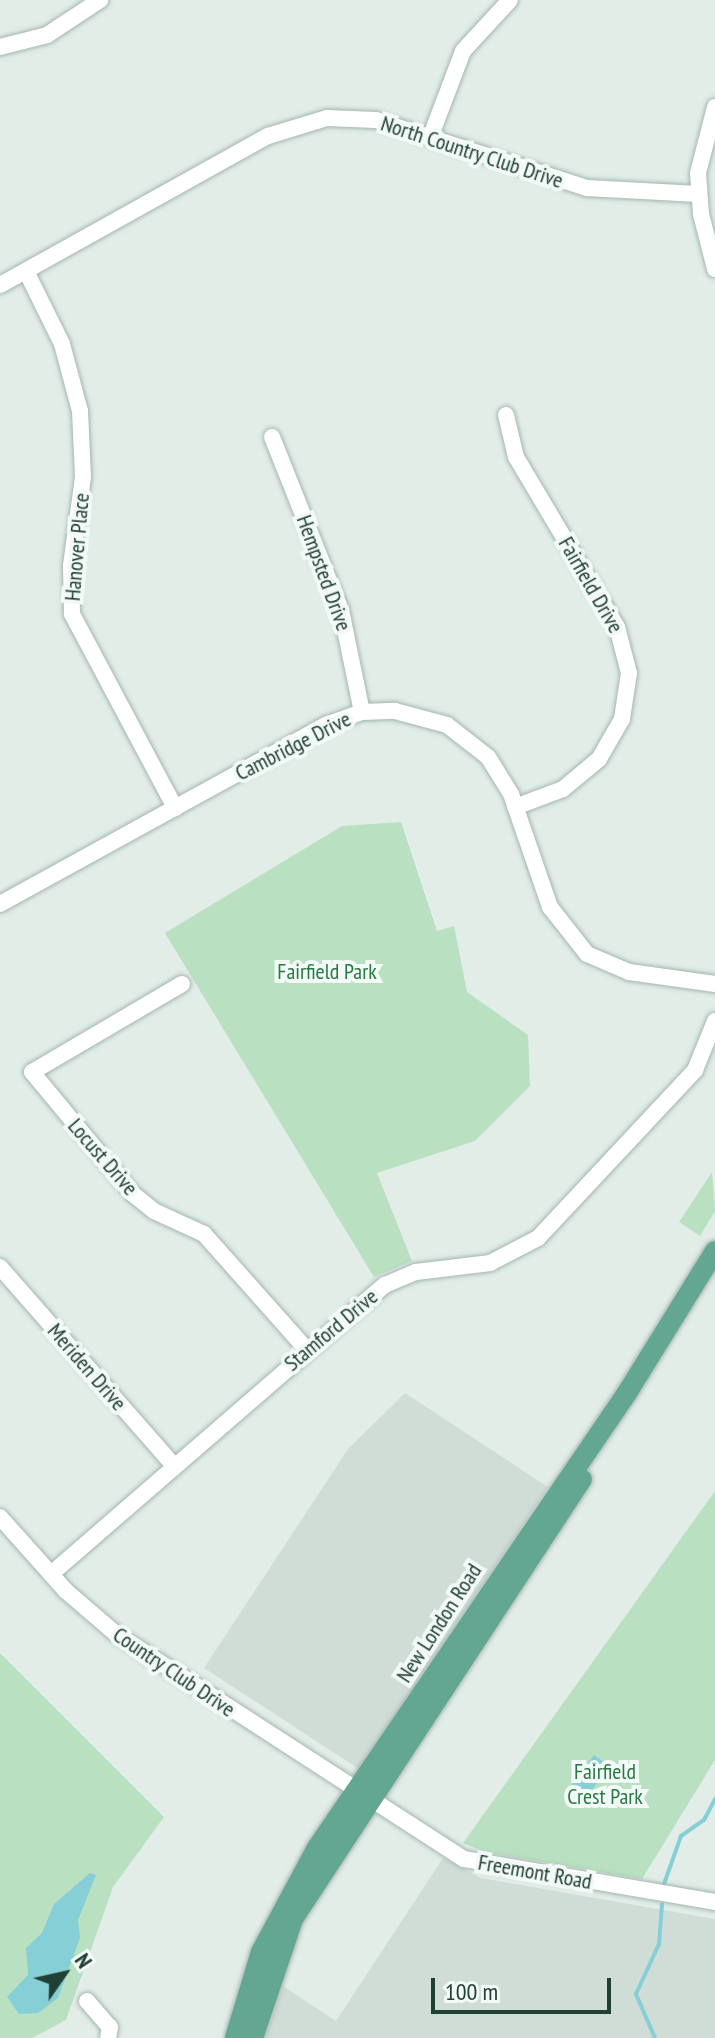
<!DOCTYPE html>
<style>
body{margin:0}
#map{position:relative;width:715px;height:2038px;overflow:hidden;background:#e2ede8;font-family:"PT Sans Narrow",sans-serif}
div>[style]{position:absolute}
.built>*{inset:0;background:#d0ddd6}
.green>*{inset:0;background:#b9e0c1}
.water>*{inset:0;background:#86cfd6}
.stream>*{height:4px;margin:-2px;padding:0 2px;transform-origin:2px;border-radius:2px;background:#86cfd6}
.roads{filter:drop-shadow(0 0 2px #a4b6af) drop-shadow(0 0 2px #a4b6af)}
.minor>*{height:16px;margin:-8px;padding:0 8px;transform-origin:8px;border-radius:8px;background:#fff}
.major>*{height:20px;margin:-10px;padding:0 10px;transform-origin:10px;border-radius:10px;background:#63a691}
span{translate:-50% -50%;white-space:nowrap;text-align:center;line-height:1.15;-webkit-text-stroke:8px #f3f9f6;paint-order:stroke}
.street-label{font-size:22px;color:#204035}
.park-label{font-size:22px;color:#277a42}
.north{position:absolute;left:24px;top:1934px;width:80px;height:80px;-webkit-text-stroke:6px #f3f9f6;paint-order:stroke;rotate:56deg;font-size:22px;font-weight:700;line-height:32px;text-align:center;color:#204035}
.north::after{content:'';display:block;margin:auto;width:28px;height:36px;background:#204035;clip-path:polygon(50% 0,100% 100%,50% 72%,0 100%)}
.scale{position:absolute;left:431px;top:1978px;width:180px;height:36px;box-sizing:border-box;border:4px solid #204035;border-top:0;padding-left:10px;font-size:24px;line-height:28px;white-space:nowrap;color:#204035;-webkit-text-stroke:6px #f3f9f6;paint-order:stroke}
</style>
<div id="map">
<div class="built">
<div style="clip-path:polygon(405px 1393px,548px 1487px,359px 1769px,204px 1668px,348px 1449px)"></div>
<div style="clip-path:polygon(443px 1858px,481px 1878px,715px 1919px,715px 2038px,265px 2038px,283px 1986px,336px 2021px)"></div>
</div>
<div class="green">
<div style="clip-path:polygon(401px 822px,437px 931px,454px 926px,467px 992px,528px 1035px,530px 1086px,475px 1141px,377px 1173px,412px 1261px,374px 1277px,165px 933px,342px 826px)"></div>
<div style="clip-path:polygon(712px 1172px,715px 1211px,700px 1236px,679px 1222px)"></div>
<div style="clip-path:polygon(715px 1491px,715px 1760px,642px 1879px,485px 1852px,463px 1843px)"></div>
<div style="clip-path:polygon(0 1653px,164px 1817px,113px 1887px,66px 2020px,32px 2038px,0 2038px)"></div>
</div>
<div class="water">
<div style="clip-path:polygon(594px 1755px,618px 1772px,613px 1782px,601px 1777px,583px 1804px,566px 1793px)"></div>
<div style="clip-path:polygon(90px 1873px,96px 1875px,78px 1920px,80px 1938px,58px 1998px,38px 2013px,19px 2014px,7px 1997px,28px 1975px,26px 1948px,42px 1933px,54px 1904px)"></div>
</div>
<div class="stream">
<div style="left:664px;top:1884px;width:51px;rotate:-70.5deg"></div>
<div style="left:681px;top:1836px;width:28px;rotate:-35deg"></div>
<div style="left:704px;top:1820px;width:24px;rotate:-62deg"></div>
<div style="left:655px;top:2038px;width:48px;rotate:-113.4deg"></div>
<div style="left:636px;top:1994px;width:55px;rotate:-65.3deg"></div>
<div style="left:659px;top:1944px;width:40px;rotate:-85.7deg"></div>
</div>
<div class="roads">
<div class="minor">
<div style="left:0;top:47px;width:49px;rotate:-14.3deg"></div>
<div style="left:47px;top:35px;width:64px;rotate:-33.4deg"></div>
<div style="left:715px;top:107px;width:68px;rotate:104.4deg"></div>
<div style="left:698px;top:173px;width:41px;rotate:85.8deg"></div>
<div style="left:701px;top:214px;width:57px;rotate:75.7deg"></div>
<div style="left:430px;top:138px;width:93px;rotate:-69.2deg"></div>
<div style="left:463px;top:51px;width:69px;rotate:-47.3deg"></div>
<div style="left:26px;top:271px;width:81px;rotate:63.7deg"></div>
<div style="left:62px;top:344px;width:69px;rotate:75deg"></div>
<div style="left:80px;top:411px;width:66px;rotate:87.4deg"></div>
<div style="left:83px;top:477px;width:90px;rotate:97.7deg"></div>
<div style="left:71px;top:566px;width:48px;rotate:88.8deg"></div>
<div style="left:72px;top:614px;width:220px;rotate:62deg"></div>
<div style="left:0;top:285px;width:307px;rotate:-29.1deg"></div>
<div style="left:268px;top:136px;width:62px;rotate:-17deg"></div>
<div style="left:327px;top:118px;width:49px;rotate:2.3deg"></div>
<div style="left:376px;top:120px;width:222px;rotate:17.9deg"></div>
<div style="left:587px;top:188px;width:111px;rotate:3.1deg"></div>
<div style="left:506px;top:415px;width:43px;rotate:76.6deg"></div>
<div style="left:516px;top:457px;width:198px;rotate:59.3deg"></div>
<div style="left:617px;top:627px;width:48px;rotate:75.4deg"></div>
<div style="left:629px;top:673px;width:47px;rotate:98.7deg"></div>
<div style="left:622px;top:719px;width:46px;rotate:119.9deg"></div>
<div style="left:599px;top:759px;width:47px;rotate:140.2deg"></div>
<div style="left:563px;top:789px;width:51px;rotate:159.4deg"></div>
<div style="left:272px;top:437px;width:186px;rotate:68.3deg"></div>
<div style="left:341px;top:610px;width:104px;rotate:78.4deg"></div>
<div style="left:0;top:904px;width:372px;rotate:-28.8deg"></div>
<div style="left:326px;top:725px;width:38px;rotate:-20deg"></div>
<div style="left:362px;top:712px;width:33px;rotate:-2deg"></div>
<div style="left:395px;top:711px;width:54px;rotate:15.1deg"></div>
<div style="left:447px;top:725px;width:52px;rotate:38deg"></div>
<div style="left:488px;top:757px;width:44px;rotate:58.1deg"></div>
<div style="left:511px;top:794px;width:120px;rotate:71deg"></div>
<div style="left:550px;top:907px;width:60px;rotate:51.8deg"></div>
<div style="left:587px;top:954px;width:46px;rotate:23.2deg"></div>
<div style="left:629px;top:972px;width:87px;rotate:7.9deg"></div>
<div style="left:182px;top:984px;width:174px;rotate:149.6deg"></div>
<div style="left:32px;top:1072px;width:158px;rotate:50.4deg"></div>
<div style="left:133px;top:1194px;width:27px;rotate:39deg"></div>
<div style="left:154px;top:1211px;width:55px;rotate:24.7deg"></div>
<div style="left:204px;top:1234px;width:155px;rotate:48.4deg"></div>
<div style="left:0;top:1267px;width:264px;rotate:48.8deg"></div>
<div style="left:0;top:1517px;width:99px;rotate:48.3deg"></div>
<div style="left:66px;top:1591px;width:66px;rotate:40.7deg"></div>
<div style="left:116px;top:1634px;width:414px;rotate:32.9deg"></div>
<div style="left:464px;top:1859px;width:255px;rotate:9.7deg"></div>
<div style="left:51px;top:1574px;width:442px;rotate:-40.9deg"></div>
<div style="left:385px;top:1285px;width:34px;rotate:-23deg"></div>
<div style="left:416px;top:1272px;width:75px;rotate:-6.9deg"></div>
<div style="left:490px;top:1263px;width:54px;rotate:-27.5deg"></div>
<div style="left:538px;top:1238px;width:230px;rotate:-46.9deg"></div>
<div style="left:695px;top:1070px;width:53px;rotate:-67.8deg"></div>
<div style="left:87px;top:2001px;width:35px;rotate:49deg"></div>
<div style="left:110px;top:2027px;width:11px;rotate:100deg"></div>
</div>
<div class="major">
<div style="left:235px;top:2038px;width:90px;rotate:-73.2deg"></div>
<div style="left:261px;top:1952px;width:118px;rotate:-61.7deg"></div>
<div style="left:317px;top:1848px;width:551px;rotate:-55.73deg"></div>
<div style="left:627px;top:1393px;width:167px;rotate:-58.2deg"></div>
<div style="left:253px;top:2038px;width:126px;rotate:-71.4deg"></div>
<div style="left:293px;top:1919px;width:526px;rotate:-56.7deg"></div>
</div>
</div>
<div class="street-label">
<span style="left:472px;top:152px;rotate:18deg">North Country Club Drive</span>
<span style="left:77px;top:547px;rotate:-85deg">Hanover Place</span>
<span style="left:324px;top:573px;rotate:70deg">Hempsted Drive</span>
<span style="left:591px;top:585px;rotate:60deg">Fairfield Drive</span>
<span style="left:293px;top:746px;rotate:-27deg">Cambridge Drive</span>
<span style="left:103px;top:1157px;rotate:49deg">Locust Drive</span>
<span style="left:331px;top:1330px;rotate:-40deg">Stamford Drive</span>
<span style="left:87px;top:1367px;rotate:49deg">Meriden Drive</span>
<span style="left:439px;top:1623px;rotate:-57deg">New London Road</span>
<span style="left:174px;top:1672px;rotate:34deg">Country Club Drive</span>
<span style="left:535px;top:1872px;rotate:10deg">Freemont Road</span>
</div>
<div class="park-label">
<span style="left:327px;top:972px">Fairfield Park</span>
<span style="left:605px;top:1784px">Fairfield<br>Crest Park</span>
</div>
<div class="north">N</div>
<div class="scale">100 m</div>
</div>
